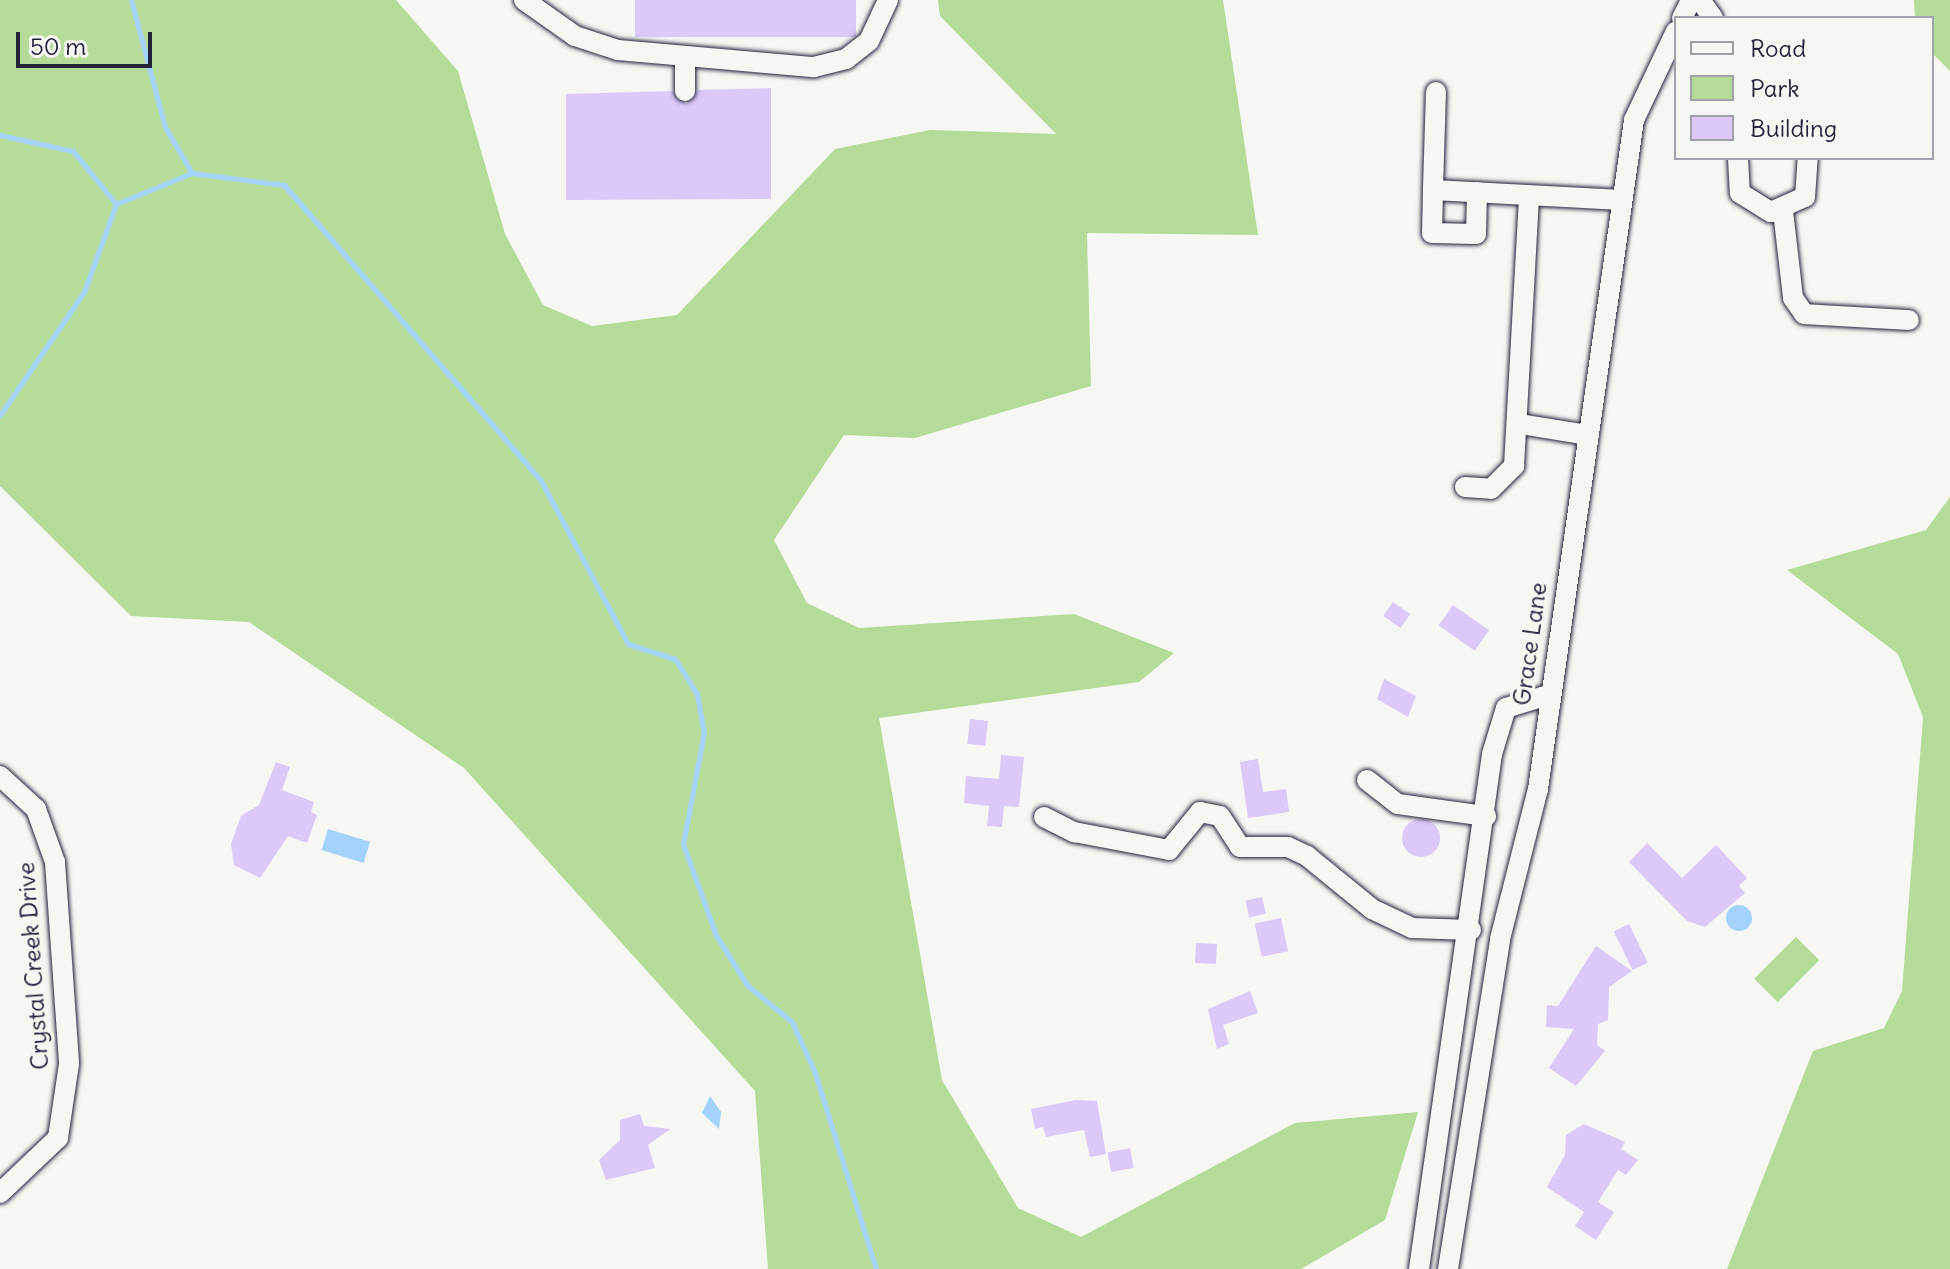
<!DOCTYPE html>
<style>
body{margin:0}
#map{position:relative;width:1950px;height:1269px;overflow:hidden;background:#f6f6f2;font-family:Delius,sans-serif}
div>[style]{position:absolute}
.green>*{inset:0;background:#b4dc98;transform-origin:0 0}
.water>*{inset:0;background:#a4d2ff;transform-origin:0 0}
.round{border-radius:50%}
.stream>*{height:5px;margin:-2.5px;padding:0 2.5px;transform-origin:2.5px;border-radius:2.5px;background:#a4d2ff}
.building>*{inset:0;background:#dbc9fa;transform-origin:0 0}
.roads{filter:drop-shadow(0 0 2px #22223b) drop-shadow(0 0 2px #22223b)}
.minor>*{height:20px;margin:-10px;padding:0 10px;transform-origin:10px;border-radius:10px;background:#f6f6f2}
span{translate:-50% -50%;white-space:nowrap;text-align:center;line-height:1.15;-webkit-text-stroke:6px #f6f6f2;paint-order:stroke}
.street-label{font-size:24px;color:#22223b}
.legend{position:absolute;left:1674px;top:16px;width:260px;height:144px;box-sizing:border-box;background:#f6f6f2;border:2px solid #a1a1a9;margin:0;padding:10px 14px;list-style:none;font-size:24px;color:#22223b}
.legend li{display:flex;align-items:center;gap:16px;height:40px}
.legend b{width:40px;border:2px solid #a1a1a9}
.scale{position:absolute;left:16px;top:32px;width:136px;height:36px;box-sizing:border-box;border:4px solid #22223b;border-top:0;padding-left:10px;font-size:24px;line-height:28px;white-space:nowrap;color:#22223b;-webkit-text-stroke:6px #f6f6f2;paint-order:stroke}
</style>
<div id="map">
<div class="green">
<div style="clip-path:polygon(0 0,396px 0,458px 71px,505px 234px,543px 305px,592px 326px,677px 315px,835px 149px,930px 130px,1056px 134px,940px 16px,938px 0,1223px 0,1258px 235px,1087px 233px,1091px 386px,915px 438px,844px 435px,774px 540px,807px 603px,859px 628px,1074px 614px,1174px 653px,1139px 682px,879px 718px,942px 1080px,1018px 1208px,1081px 1237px,1295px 1123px,1418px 1112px,1385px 1220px,1301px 1269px,768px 1269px,755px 1091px,464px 768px,249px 622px,131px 616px,0 486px)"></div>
<div style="clip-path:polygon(1914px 0,1950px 0,1950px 71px,1932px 53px,1932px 18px,1915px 18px)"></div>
<div style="clip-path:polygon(1950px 497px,1950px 1269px,1727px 1269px,1813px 1051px,1884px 1028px,1902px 991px,1923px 717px,1898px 654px,1787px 570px,1926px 530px)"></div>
<div style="left:1796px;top:937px;width:33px;height:59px;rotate:45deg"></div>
</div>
<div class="water">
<div style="left:328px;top:829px;width:44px;height:22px;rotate:17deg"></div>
<div class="round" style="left:1726px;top:905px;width:26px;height:26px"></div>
<div style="clip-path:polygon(710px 1096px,721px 1112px,719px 1129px,702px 1113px)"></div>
</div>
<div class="stream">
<div style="left:131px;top:0;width:131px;rotate:75deg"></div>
<div style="left:165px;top:127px;width:53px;rotate:59.6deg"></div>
<div style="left:192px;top:173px;width:93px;rotate:7.4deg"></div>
<div style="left:284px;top:185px;width:390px;rotate:49deg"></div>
<div style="left:540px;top:479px;width:187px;rotate:61.9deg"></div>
<div style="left:628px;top:644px;width:49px;rotate:17.7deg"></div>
<div style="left:675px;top:659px;width:41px;rotate:57.8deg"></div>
<div style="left:697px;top:694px;width:39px;rotate:80deg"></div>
<div style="left:704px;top:732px;width:114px;rotate:100.6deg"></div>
<div style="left:683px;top:844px;width:97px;rotate:70.1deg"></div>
<div style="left:716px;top:935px;width:59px;rotate:58.2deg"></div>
<div style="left:747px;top:985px;width:58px;rotate:39.4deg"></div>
<div style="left:792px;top:1022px;width:56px;rotate:65.7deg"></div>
<div style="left:815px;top:1073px;width:205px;rotate:72.7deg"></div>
<div style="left:0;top:135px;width:75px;rotate:12.4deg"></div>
<div style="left:73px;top:151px;width:68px;rotate:50.9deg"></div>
<div style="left:0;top:415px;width:149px;rotate:-55.7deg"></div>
<div style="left:84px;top:292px;width:94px;rotate:-70deg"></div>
<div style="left:116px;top:204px;width:82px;rotate:-22.2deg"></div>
</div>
<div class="building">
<div style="left:635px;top:0;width:221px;height:37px"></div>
<div style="clip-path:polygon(771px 88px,771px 199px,566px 200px,566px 94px,672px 91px,686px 104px,698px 90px)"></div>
<div style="left:1393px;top:602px;width:21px;height:17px;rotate:35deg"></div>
<div style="left:1453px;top:605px;width:44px;height:25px;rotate:35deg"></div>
<div style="clip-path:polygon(1384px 679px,1416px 696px,1408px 717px,1377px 699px)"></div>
<div style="left:970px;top:719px;width:18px;height:25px;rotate:6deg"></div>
<div style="clip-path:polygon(1001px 755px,1024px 757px,1019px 807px,1004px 806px,1002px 827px,987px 826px,989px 806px,964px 803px,966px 776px,999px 779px)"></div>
<div style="clip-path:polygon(1258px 759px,1263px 792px,1286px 789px,1289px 812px,1248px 818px,1240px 762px)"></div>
<div style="clip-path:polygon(276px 762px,290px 767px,282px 790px,314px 802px,311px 812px,317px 815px,307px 843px,288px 836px,260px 878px,234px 865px,231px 844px,241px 816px,259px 805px)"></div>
<div class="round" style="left:1402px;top:819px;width:38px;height:38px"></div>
<div style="clip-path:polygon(1647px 843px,1682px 878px,1716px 845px,1747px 878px,1739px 886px,1745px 893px,1705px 927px,1687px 921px,1629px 862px)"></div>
<div style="left:1262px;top:897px;width:17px;height:17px;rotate:77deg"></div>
<div style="left:1281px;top:918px;width:34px;height:27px;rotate:78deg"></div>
<div style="left:1629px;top:924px;width:43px;height:17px;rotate:64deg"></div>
<div style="left:1196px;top:943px;width:21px;height:20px;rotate:3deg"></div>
<div style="clip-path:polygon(1596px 946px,1632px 971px,1609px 987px,1608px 1020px,1598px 1024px,1597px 1045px,1605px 1051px,1576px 1086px,1549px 1068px,1574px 1029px,1546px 1027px,1547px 1005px,1558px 1006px)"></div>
<div style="clip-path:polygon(1250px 991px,1258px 1013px,1223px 1025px,1229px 1044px,1217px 1049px,1208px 1009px)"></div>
<div style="clip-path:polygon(1076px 1100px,1097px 1101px,1106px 1154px,1090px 1157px,1084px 1130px,1046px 1137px,1043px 1127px,1035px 1129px,1031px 1109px)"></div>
<div style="clip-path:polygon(640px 1114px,644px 1126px,670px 1129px,648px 1145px,655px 1168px,606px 1180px,599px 1160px,620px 1140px,620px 1120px)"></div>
<div style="clip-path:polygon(1584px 1124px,1625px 1142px,1621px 1149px,1638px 1160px,1626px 1175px,1618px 1170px,1598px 1202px,1614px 1212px,1596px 1240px,1575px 1226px,1584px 1212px,1547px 1187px,1565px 1155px,1566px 1135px)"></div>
<div style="left:1130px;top:1148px;width:20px;height:23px;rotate:79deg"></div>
</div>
<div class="roads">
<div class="minor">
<div style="left:524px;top:0;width:62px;rotate:35.2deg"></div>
<div style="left:575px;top:36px;width:45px;rotate:18deg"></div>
<div style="left:618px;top:50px;width:197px;rotate:5deg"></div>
<div style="left:814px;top:67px;width:33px;rotate:-14deg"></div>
<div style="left:846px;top:59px;width:29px;rotate:-38deg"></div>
<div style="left:869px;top:41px;width:45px;rotate:-65.1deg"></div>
<div style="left:1700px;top:0;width:22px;rotate:54deg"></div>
<div style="left:1682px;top:18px;width:20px;rotate:-63deg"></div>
<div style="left:685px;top:91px;width:34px;rotate:-90deg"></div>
<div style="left:1436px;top:92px;width:98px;rotate:91.8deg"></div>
<div style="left:1433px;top:190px;width:189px;rotate:3deg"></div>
<div style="left:1738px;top:158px;width:35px;rotate:87deg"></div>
<div style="left:1740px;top:193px;width:36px;rotate:32deg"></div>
<div style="left:1771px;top:212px;width:37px;rotate:-24deg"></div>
<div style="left:1805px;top:197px;width:39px;rotate:-86deg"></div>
<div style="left:1433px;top:190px;width:43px;rotate:91.3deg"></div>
<div style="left:1432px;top:233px;width:44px;rotate:1.3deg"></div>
<div style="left:1476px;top:234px;width:42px;rotate:-88.6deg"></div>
<div style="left:1783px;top:211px;width:88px;rotate:83.4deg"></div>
<div style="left:1793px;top:298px;width:19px;rotate:55deg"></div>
<div style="left:1804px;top:314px;width:105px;rotate:3.3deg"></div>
<div style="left:1520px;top:424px;width:68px;rotate:9.3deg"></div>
<div style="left:1465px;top:487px;width:26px;rotate:4deg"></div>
<div style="left:1491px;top:489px;width:33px;rotate:-45deg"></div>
<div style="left:1514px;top:466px;width:271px;rotate:-86.8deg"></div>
<div style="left:0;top:776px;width:49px;rotate:42.5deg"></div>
<div style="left:36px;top:809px;width:56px;rotate:70.3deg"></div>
<div style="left:55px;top:862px;width:202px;rotate:86deg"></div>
<div style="left:69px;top:1064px;width:75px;rotate:98.5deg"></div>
<div style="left:58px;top:1138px;width:80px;rotate:136.5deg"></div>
<div style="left:1367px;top:780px;width:39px;rotate:38deg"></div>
<div style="left:1398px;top:804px;width:89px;rotate:7.8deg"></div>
<div style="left:1044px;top:817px;width:34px;rotate:27deg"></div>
<div style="left:1074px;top:832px;width:97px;rotate:10.7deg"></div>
<div style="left:1169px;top:850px;width:49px;rotate:-50.8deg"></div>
<div style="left:1200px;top:812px;width:20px;rotate:11deg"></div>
<div style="left:1220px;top:816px;width:37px;rotate:57deg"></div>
<div style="left:1240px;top:847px;width:48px"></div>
<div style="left:1288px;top:847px;width:21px;rotate:25deg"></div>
<div style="left:1307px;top:856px;width:84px;rotate:39.2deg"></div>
<div style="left:1372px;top:909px;width:44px;rotate:25.4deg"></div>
<div style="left:1412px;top:928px;width:59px;rotate:1.9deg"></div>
<div style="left:1419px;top:1269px;width:520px;rotate:-81.93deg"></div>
<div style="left:1492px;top:754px;width:48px;rotate:-73.1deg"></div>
<div style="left:1506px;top:708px;width:44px;rotate:-17.2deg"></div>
<div style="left:1448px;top:1269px;width:334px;rotate:-81deg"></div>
<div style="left:1500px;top:939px;width:155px;rotate:-75.8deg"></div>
<div style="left:1538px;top:789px;width:676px;rotate:-81.83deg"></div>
<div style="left:1634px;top:120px;width:98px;rotate:-64.7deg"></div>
</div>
</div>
<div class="street-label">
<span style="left:1530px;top:644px;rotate:-82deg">Grace Lane</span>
<span style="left:33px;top:966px;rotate:-94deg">Crystal Creek Drive</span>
</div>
<ul class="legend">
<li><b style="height:10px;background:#f6f6f2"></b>Road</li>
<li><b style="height:22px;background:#b4dc98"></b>Park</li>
<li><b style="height:22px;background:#dbc9fa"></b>Building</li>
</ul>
<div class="scale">50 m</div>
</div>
